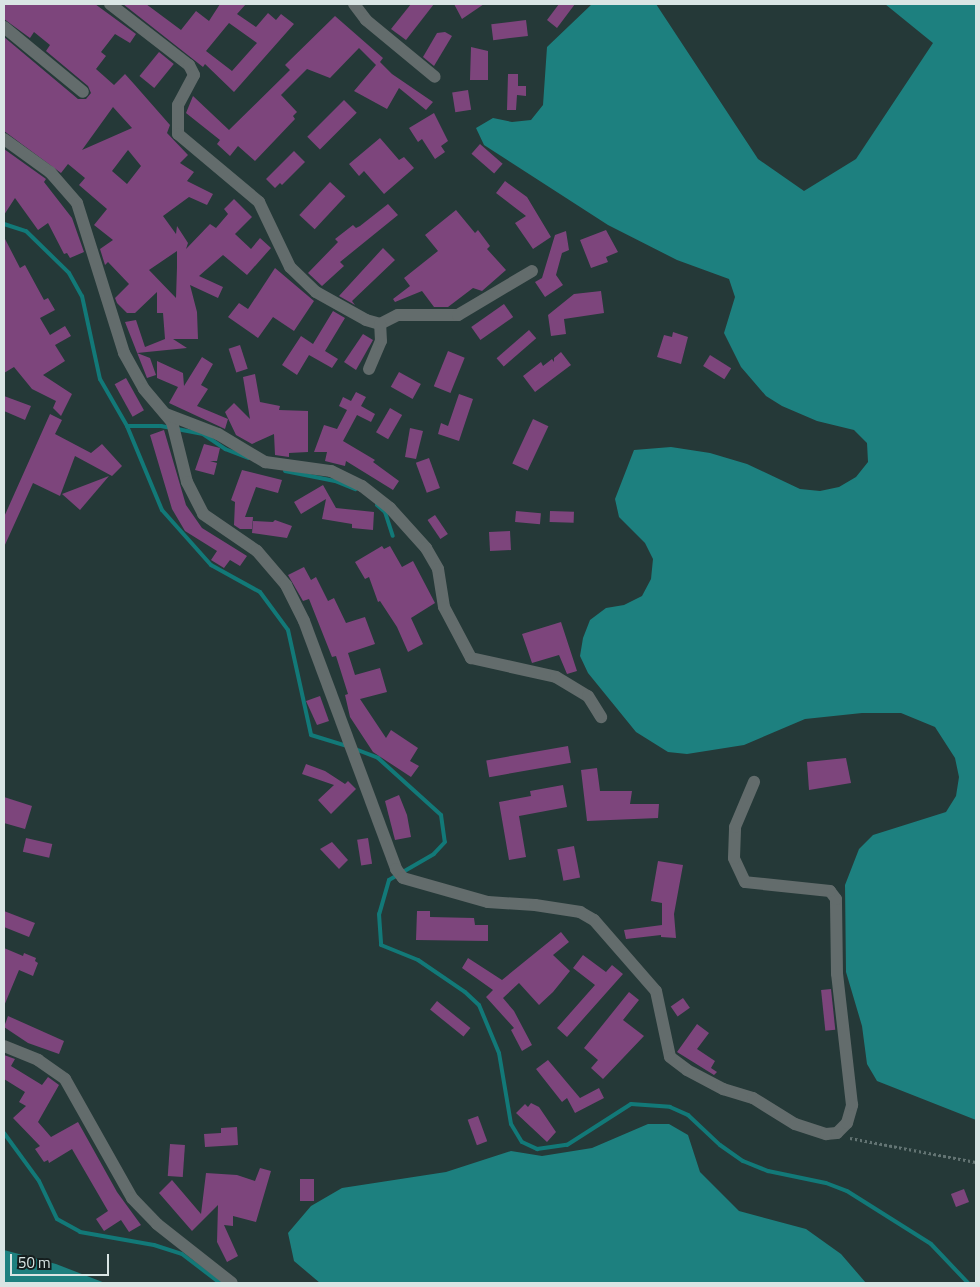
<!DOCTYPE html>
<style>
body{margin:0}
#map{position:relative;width:980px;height:1287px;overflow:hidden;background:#253938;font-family:"Titillium Web",sans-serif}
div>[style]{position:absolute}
.forest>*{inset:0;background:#1d807f}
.stream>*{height:4px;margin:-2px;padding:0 2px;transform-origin:2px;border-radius:2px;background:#127978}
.building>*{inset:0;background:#7d457c;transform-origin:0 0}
.path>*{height:2.5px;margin-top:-1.25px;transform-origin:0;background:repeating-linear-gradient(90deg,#637473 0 2.5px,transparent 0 5px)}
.street>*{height:12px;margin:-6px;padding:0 6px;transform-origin:6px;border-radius:6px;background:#636c6c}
span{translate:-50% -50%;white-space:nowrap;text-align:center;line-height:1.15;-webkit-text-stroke:4.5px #151e1e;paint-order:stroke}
.frame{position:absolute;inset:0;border:5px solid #d9e5e4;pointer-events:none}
.scale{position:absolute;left:10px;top:1254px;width:99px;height:22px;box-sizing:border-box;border:2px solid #d9e5e4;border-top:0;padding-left:6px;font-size:15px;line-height:18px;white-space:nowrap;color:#d9e5e4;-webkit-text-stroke:4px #151e1e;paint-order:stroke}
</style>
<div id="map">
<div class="forest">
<div style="clip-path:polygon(592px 4px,656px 4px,758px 159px,804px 191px,856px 159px,933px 43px,885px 4px,976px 4px,976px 1120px,877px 1081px,867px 1064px,862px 1026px,846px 972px,845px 885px,859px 849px,873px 835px,946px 812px,956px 796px,959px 777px,955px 758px,935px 727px,901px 713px,862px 713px,805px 719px,744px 745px,687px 754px,668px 752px,636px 732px,588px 673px,580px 656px,583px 638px,590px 620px,606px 608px,624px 605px,642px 596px,651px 579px,653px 559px,645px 543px,619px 517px,615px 499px,634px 450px,671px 447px,710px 453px,747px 464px,800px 489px,820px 491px,839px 487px,856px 477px,868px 462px,867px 443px,854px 430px,817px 421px,782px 406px,766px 396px,741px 367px,724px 333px,735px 297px,729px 279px,677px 260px,608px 225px,484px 145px,476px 128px,493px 118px,512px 122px,531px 120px,543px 105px,547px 47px)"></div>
<div style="clip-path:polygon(648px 1124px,669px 1124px,688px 1135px,700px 1172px,739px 1211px,806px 1229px,841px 1254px,866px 1283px,320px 1283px,294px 1261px,288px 1233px,311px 1206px,342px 1188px,446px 1172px,511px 1151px,542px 1156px,592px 1148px)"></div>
<div style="clip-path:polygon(4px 1250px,56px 1264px,105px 1283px,4px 1283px)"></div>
</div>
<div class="stream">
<div style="left:4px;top:224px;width:23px;rotate:18deg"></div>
<div style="left:26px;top:231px;width:60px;rotate:44.3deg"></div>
<div style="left:69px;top:273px;width:26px;rotate:61deg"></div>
<div style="left:82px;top:296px;width:85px;rotate:77.8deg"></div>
<div style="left:100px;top:379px;width:54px;rotate:60.1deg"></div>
<div style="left:127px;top:426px;width:91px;rotate:67.4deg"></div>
<div style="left:162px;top:510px;width:74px;rotate:48.3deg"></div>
<div style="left:211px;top:565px;width:56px;rotate:28.9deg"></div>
<div style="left:260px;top:592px;width:47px;rotate:53.6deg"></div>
<div style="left:288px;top:630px;width:107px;rotate:77.6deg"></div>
<div style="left:311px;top:735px;width:38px;rotate:17deg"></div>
<div style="left:127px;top:426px;width:34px"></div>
<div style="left:161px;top:426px;width:43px;rotate:10.8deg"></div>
<div style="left:203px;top:434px;width:27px;rotate:34deg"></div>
<div style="left:225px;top:449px;width:25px;rotate:21deg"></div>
<div style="left:285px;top:471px;width:51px;rotate:11.3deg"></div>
<div style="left:335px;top:481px;width:22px;rotate:22deg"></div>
<div style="left:377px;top:505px;width:11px;rotate:41deg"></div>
<div style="left:385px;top:512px;width:25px;rotate:72deg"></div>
<div style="left:355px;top:749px;width:25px;rotate:21deg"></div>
<div style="left:378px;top:758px;width:85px;rotate:42.1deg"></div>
<div style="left:441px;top:815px;width:27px;rotate:82deg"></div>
<div style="left:445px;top:842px;width:16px;rotate:133deg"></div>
<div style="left:434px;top:854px;width:52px;rotate:150deg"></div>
<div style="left:389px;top:880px;width:35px;rotate:106deg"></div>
<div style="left:379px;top:914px;width:31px;rotate:86deg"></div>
<div style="left:381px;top:945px;width:40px;rotate:22deg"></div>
<div style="left:418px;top:960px;width:57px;rotate:34.2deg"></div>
<div style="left:465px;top:992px;width:19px;rotate:43deg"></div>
<div style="left:479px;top:1005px;width:52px;rotate:67.4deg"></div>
<div style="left:499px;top:1053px;width:72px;rotate:80.4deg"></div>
<div style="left:511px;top:1124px;width:21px;rotate:59deg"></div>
<div style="left:522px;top:1142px;width:17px;rotate:25deg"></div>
<div style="left:537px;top:1149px;width:30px;rotate:-8deg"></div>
<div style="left:567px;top:1145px;width:76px;rotate:-32.6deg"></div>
<div style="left:631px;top:1104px;width:39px;rotate:4deg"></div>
<div style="left:670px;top:1107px;width:20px;rotate:24deg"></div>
<div style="left:688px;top:1115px;width:44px;rotate:43.2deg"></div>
<div style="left:720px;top:1145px;width:28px;rotate:35deg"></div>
<div style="left:743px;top:1161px;width:27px;rotate:22deg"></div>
<div style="left:768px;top:1171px;width:59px;rotate:11.7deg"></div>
<div style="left:826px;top:1183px;width:22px;rotate:21deg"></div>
<div style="left:847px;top:1191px;width:99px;rotate:32.2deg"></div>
<div style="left:931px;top:1244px;width:54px;rotate:46.5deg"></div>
<div style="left:4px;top:1133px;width:59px;rotate:53.9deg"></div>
<div style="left:39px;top:1181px;width:42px;rotate:64.7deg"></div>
<div style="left:57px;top:1219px;width:26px;rotate:29deg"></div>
<div style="left:80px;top:1232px;width:75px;rotate:10deg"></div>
<div style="left:154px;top:1245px;width:29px;rotate:18deg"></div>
<div style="left:182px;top:1254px;width:48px;rotate:37.3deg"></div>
</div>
<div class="building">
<div style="clip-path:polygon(evenodd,4px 4px,95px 4px,136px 34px,130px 43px,115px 34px,101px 52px,106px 56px,96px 69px,114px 85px,125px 74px,134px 84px,170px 125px,167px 133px,188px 155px,180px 163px,194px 172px,187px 181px,213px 194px,207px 205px,189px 197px,163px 216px,176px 234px,177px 226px,188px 243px,186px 249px,210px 224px,216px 228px,228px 214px,224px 209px,234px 199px,252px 217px,235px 234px,251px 249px,260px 238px,271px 248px,247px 275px,223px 255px,199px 276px,223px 287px,218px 298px,190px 285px,197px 312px,198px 339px,173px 339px,187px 348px,137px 353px,150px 358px,156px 375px,147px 378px,125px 322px,136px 320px,145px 347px,165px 339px,163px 313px,157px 313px,157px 292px,135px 313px,127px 313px,117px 303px,115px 298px,129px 284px,108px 262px,105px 265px,100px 249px,113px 240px,94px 225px,107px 209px,79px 185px,85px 178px,68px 164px,61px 173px,4px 131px,4px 37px,78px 99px,86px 99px,91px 93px,88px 86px,46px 51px,50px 45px,34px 32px,30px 38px,4px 19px,4px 4px,113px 107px,132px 128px,82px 150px,113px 107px,4px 4px,128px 150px,141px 166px,127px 184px,112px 171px,128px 150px,4px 4px,177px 251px,177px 267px,176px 298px,149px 270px,177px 251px)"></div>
<div style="clip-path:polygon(evenodd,123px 4px,146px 4px,181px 30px,196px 11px,209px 21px,220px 4px,246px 4px,237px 14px,256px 27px,268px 13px,276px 20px,281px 14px,294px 24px,234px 92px,205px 64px,203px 67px,123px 4px,229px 23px,257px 43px,232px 71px,206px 51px,229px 23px)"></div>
<div style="clip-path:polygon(411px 4px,434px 4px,406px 40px,391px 29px)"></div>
<div style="clip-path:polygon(454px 4px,484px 4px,462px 19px)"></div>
<div style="clip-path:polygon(559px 4px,575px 4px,557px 28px,547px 20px)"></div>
<div style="clip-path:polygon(335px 16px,383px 58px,380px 62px,392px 74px,433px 102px,426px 110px,399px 88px,387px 109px,354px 91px,376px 65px,359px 48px,330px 78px,307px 69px,281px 95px,297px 112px,293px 116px,295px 119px,255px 161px,238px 146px,230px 156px,217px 144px,220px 140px,186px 113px,193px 96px,229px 130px,290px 70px,285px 65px)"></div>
<div style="left:526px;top:20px;width:16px;height:35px;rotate:83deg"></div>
<div style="clip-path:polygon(445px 32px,452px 36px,434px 66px,423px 57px,437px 33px)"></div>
<div style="clip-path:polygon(471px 47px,488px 51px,488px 80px,470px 80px)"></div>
<div style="left:159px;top:52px;width:19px;height:31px;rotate:39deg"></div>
<div style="clip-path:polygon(508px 74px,518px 74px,518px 86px,526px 86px,526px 96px,517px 95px,516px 110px,507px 110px)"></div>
<div style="left:468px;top:90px;width:20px;height:16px;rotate:81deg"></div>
<div style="left:344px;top:100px;width:18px;height:52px;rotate:45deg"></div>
<div style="clip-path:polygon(434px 113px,448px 141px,441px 146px,445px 152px,435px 159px,422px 139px,418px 142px,409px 128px)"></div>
<div style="clip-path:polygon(380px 138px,399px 160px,404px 157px,414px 168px,384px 194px,364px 171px,359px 176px,349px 164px)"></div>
<div style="left:480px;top:144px;width:30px;height:13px;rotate:41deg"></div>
<div style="clip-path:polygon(4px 149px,46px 179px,44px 182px,72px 218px,84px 252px,70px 258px,67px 253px,64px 254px,48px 223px,38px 230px,15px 198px,4px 215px)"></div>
<div style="clip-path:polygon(294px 151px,305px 162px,282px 185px,280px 183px,275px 188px,266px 179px)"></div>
<div style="clip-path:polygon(505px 181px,527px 197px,551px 237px,533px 249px,515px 223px,526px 216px,496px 193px)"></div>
<div style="left:330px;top:182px;width:21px;height:45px;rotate:43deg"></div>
<div style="clip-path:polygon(388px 204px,398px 215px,340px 262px,344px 266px,322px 286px,308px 273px,338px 242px,335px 239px,353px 225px,356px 228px,360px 226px)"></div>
<div style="clip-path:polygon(456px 210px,475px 233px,478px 230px,490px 246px,487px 249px,506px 270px,482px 291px,473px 288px,448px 307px,434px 307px,422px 291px,395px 302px,393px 299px,410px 286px,404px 278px,438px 251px,425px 235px)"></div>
<div style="clip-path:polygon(606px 230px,618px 252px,606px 257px,608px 262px,591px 268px,580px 240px)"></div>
<div style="clip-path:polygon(566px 231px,569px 250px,562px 253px,556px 275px,563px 285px,545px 297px,535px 282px,542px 278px,555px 235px)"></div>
<div style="clip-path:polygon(4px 237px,20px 268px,25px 265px,44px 300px,48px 298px,55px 310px,40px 318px,50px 335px,65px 326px,71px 336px,55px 345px,65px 361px,43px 375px,72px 394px,61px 416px,53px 408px,56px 401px,32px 389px,14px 367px,4px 373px)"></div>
<div style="clip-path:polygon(383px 248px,395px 260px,352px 301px,355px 305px,339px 296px)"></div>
<div style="clip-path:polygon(275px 268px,314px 301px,294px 331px,273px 317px,258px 338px,228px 317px,239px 303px,248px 309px)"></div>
<div style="clip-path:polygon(601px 291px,604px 313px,564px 319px,566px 334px,551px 336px,548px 315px,574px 294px)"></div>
<div style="left:504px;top:304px;width:16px;height:40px;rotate:55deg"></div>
<div style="clip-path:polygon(333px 311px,345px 318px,325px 351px,338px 359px,332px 368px,309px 355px,297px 375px,282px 365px,301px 336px,313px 344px)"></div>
<div style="left:529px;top:330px;width:11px;height:43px;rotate:49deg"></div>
<div style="clip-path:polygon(673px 332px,688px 337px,681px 364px,657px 357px,664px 335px,672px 337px)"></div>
<div style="clip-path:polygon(363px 334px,373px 340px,356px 370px,344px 362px)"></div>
<div style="left:240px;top:345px;width:25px;height:12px;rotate:72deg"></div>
<div style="left:448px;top:351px;width:18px;height:38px;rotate:22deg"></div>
<div style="clip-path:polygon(561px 352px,571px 365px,535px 392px,523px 376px,541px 362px,543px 366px,552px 359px,554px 362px,554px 358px)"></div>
<div style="left:710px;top:355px;width:25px;height:13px;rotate:32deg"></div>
<div style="clip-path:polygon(202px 357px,213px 364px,201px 385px,208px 389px,197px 406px,228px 419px,225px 429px,169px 403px,178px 387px,157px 378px,157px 361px,183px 373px,184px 386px)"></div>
<div style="left:399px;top:372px;width:25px;height:17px;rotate:29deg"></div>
<div style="clip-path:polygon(255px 374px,260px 402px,280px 406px,279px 410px,308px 411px,308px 452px,289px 453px,289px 457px,275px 455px,274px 434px,252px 444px,236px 435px,225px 412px,234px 403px,250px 419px,243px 377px)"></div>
<div style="left:126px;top:378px;width:37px;height:13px;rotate:61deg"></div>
<div style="clip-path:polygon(356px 392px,366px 397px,361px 406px,375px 414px,371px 422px,357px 415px,343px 441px,375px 460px,373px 462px,399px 481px,393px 490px,346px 461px,345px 466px,325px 461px,327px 452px,314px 452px,324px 425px,337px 429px,347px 410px,339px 406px,343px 397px,351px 401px)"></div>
<div style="clip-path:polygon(459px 394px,473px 399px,459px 441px,438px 434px,441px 423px,448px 426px)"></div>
<div style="clip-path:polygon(4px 396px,31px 406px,25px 420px,4px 411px)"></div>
<div style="left:390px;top:408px;width:14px;height:28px;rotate:30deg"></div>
<div style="clip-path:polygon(50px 414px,62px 420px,55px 434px,91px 453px,102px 444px,122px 466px,112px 476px,75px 456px,60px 496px,33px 483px,4px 547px,4px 517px)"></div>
<div style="left:533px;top:419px;width:17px;height:49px;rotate:25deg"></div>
<div style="clip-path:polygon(410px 428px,423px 431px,416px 459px,405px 457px)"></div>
<div style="clip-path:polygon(164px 430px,186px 505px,202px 528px,247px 556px,240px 566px,230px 560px,224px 568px,211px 560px,217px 551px,185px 531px,172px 509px,150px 435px)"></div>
<div style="clip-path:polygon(204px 444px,220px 448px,217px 461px,210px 461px,217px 463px,214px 475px,195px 470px)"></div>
<div style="left:429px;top:458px;width:32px;height:14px;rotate:70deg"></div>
<div style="clip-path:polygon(242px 470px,282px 480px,278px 493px,256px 487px,245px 517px,253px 517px,252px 529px,240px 529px,234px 525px,235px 502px,231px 500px)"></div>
<div style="clip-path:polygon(109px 476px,80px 510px,62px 494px)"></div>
<div style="clip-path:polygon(323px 485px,336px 508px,374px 512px,373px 530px,352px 528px,352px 524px,322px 519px,326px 499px,301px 514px,294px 502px)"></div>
<div style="left:516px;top:511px;width:25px;height:11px;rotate:5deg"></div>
<div style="left:550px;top:511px;width:24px;height:11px;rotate:2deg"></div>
<div style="left:435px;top:515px;width:23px;height:9px;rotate:56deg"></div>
<div style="clip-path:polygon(275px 520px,292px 526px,287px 538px,252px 533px,253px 521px,273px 522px)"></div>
<div style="left:510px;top:531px;width:19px;height:21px;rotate:87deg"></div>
<div style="clip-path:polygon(382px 546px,384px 549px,390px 546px,402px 567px,413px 561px,435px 603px,411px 618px,423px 644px,408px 652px,397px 627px,380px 601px,378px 602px,369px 577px,365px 579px,355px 562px)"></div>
<div style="clip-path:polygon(304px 567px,311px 580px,316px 577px,328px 601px,334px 598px,346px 623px,365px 617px,375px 644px,348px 653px,355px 675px,380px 668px,387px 692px,360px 699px,386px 738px,391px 730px,418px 748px,410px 761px,419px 766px,411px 777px,373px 752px,350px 717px,345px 695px,348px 694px,336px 656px,332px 657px,309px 599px,303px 601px,288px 575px)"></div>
<div style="clip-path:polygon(561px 622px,577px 671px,567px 674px,559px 655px,532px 663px,522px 634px)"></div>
<div style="clip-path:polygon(320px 696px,329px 721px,317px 725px,306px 701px)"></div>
<div style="left:568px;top:746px;width:17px;height:83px;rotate:80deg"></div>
<div style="clip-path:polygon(846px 758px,851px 783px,809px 790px,807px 762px)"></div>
<div style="clip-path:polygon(306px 764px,325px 771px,345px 784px,348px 781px,356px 789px,331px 814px,318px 800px,334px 785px,302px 774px)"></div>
<div style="clip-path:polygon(597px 768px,600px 791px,632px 791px,630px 804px,659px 804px,658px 818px,587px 821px,581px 770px)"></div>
<div style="clip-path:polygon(563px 785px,567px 807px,519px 816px,526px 857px,509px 860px,499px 802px,531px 796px,530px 791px)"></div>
<div style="clip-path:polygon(399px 795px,407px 815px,411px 837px,395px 840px,385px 801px)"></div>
<div style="clip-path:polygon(4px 797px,32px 806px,25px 829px,4px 823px)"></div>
<div style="left:26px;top:838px;width:27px;height:14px;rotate:13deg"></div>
<div style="left:368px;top:838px;width:26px;height:11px;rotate:81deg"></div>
<div style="clip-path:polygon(332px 842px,348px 860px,339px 869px,320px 849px)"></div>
<div style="left:574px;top:846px;width:32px;height:17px;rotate:79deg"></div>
<div style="clip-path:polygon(658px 861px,683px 865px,674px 914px,676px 938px,661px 937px,661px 935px,626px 939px,624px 930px,662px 925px,662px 903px,651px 901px)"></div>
<div style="clip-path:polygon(4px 911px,35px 923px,29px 937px,4px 927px)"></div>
<div style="clip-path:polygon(417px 911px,430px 911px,430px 917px,474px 918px,475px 925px,488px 925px,488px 941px,416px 940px)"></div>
<div style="clip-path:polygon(561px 932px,569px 942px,553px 955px,570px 971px,553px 992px,539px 1005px,519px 983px,503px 998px,514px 1011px,532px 1045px,522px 1051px,511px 1030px,514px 1028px,486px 997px,493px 990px,462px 968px,468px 958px,502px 980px)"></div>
<div style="clip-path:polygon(4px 948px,23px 956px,24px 953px,36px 958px,35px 961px,38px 963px,33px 976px,19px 970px,4px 1006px)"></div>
<div style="clip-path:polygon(583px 955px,606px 972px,612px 965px,623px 974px,567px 1037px,557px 1028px,595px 985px,573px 968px)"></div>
<div style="left:831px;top:989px;width:41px;height:10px;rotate:84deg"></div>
<div style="clip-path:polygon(629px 992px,639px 1000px,623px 1020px,644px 1036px,603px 1079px,591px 1068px,598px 1060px,584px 1048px)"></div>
<div style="left:683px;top:998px;width:12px;height:15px;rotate:55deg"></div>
<div style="left:437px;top:1001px;width:43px;height:11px;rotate:39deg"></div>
<div style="clip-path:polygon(8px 1016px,64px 1041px,59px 1054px,28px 1043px,4px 1027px)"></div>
<div style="clip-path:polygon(697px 1024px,709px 1033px,697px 1049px,715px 1061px,711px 1068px,717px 1072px,714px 1075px,677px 1052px)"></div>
<div style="clip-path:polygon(4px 1055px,15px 1059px,11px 1066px,42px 1085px,48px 1077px,59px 1085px,38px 1122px,51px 1137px,78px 1122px,117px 1192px,141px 1225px,129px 1232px,121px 1220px,104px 1231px,96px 1219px,108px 1211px,72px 1149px,49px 1163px,48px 1160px,44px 1162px,35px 1149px,40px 1146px,13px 1118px,26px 1106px,19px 1102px,25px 1092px,4px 1079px)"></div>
<div style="clip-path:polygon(548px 1060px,580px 1098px,599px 1088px,604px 1098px,575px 1113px,567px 1098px,562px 1102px,536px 1069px)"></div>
<div style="clip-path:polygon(531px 1103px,539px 1107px,556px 1132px,547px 1142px,516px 1113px,525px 1104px,528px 1107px)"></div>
<div style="left:478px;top:1116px;width:27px;height:11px;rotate:70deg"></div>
<div style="clip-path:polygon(237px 1127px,238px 1145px,205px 1147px,204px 1134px,221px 1133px,221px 1128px)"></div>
<div style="left:170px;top:1144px;width:15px;height:32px;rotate:4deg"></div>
<div style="clip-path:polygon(260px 1168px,271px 1171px,256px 1222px,233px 1216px,233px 1226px,224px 1225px,238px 1256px,227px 1262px,217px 1242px,218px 1205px,192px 1231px,159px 1193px,172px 1180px,201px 1214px,206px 1173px,237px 1175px,255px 1181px)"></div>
<div style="left:300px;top:1179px;width:14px;height:22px"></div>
<div style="left:964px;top:1189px;width:14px;height:14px;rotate:69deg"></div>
</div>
<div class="path">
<div style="left:850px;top:1138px;width:128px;rotate:10.8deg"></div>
</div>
<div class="street">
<div style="left:110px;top:4px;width:100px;rotate:37.7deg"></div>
<div style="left:189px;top:65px;width:11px;rotate:63deg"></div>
<div style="left:194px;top:75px;width:34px;rotate:118deg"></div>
<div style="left:178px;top:105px;width:29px;rotate:90deg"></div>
<div style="left:178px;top:134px;width:106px;rotate:40deg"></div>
<div style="left:259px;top:202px;width:72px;rotate:64.5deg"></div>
<div style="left:290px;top:267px;width:36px;rotate:44deg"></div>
<div style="left:316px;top:292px;width:57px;rotate:29.2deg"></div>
<div style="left:366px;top:320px;width:15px;rotate:16deg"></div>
<div style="left:380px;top:324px;width:20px;rotate:-27deg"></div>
<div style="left:398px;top:315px;width:60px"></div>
<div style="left:458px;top:315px;width:86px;rotate:-30.7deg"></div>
<div style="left:354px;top:4px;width:20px;rotate:53deg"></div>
<div style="left:366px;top:20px;width:89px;rotate:39.6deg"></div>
<div style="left:4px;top:27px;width:102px;rotate:39.4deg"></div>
<div style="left:4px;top:139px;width:57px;rotate:35.7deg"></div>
<div style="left:50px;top:172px;width:41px;rotate:48.9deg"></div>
<div style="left:77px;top:203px;width:157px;rotate:72.6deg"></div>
<div style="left:124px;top:353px;width:41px;rotate:60.9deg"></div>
<div style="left:144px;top:389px;width:43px;rotate:49.7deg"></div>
<div style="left:172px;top:422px;width:62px;rotate:76deg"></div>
<div style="left:187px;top:482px;width:36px;rotate:63deg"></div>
<div style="left:203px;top:514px;width:65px;rotate:34.4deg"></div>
<div style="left:257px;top:551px;width:45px;rotate:49.5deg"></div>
<div style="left:286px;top:585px;width:40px;rotate:63.4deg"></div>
<div style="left:304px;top:621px;width:265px;rotate:69.6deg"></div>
<div style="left:396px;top:869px;width:11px;rotate:52deg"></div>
<div style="left:403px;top:878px;width:88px;rotate:15.8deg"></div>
<div style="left:488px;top:902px;width:47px;rotate:3.7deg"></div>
<div style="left:535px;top:905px;width:46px;rotate:8.8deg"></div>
<div style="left:580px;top:912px;width:16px;rotate:30deg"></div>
<div style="left:594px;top:920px;width:94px;rotate:48.9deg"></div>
<div style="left:656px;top:991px;width:67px;rotate:78deg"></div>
<div style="left:670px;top:1057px;width:21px;rotate:37deg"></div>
<div style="left:687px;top:1070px;width:41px;rotate:27.8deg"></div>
<div style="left:723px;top:1089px;width:31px;rotate:17deg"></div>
<div style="left:753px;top:1098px;width:49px;rotate:31.8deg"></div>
<div style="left:795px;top:1124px;width:33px;rotate:18deg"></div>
<div style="left:826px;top:1134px;width:11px;rotate:-5deg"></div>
<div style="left:837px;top:1133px;width:14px;rotate:-45deg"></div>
<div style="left:847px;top:1123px;width:19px;rotate:-74deg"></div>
<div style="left:852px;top:1105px;width:132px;rotate:-96.5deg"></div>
<div style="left:837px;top:974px;width:75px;rotate:-90.8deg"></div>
<div style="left:836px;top:899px;width:10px;rotate:-127deg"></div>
<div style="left:830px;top:891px;width:85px;rotate:-174deg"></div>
<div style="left:745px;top:882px;width:26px;rotate:-115deg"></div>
<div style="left:734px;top:858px;width:31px;rotate:-88deg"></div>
<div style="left:735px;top:827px;width:49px;rotate:-67.1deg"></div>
<div style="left:369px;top:369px;width:30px;rotate:-67deg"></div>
<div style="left:381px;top:341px;width:17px;rotate:-93deg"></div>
<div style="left:166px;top:414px;width:56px;rotate:21deg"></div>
<div style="left:218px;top:434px;width:55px;rotate:30.8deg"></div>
<div style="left:265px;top:462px;width:67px;rotate:7.8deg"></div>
<div style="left:331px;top:471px;width:34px;rotate:26deg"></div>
<div style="left:362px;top:486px;width:36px;rotate:38deg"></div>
<div style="left:390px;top:508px;width:54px;rotate:48deg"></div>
<div style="left:426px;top:548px;width:24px;rotate:60deg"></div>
<div style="left:438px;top:569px;width:38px;rotate:81deg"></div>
<div style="left:444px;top:607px;width:58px;rotate:62.1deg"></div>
<div style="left:471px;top:658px;width:87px;rotate:12.6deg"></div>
<div style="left:556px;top:677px;width:37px;rotate:31deg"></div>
<div style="left:588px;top:696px;width:25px;rotate:58deg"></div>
<div style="left:4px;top:1046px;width:37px;rotate:22deg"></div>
<div style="left:38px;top:1060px;width:33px;rotate:35deg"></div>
<div style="left:65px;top:1079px;width:137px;rotate:60.6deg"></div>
<div style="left:132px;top:1198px;width:36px;rotate:46deg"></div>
<div style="left:157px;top:1224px;width:95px;rotate:38.2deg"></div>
</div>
<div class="frame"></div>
<div class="scale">50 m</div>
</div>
